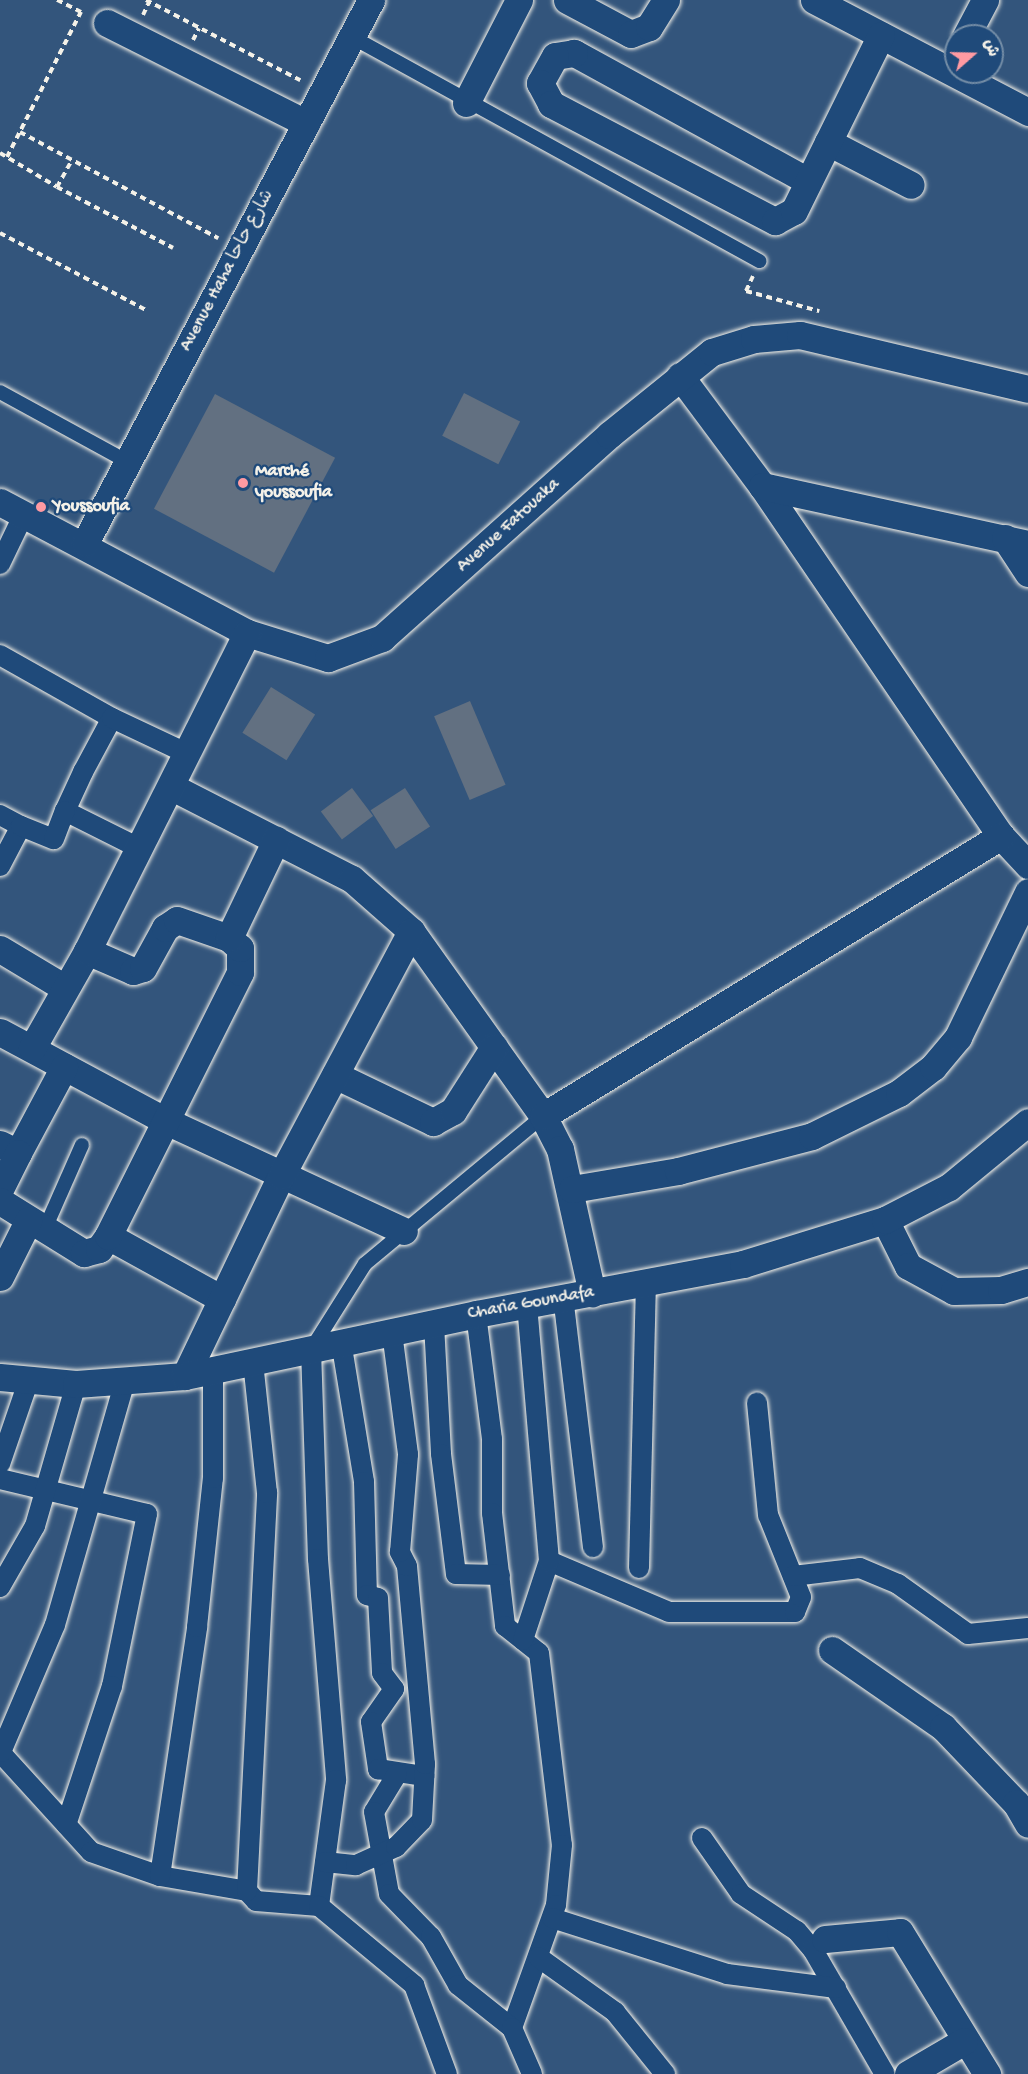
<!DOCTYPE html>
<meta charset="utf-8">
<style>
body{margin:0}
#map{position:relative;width:1028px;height:2074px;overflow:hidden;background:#33557c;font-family:"Gochi Hand","Playpen Sans Arabic",sans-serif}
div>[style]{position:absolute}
.building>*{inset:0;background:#627081;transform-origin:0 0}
.path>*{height:4px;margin-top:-2px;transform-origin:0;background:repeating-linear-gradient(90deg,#f4f1e8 0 6px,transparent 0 10.5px)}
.roads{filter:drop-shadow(0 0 2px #f4f1e8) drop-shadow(0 0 2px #f4f1e8)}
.service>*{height:14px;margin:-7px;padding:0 7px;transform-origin:7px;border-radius:7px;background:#1f4a7a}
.pedestrian>*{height:20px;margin:-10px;padding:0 10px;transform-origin:10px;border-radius:10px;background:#1f4a7a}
.minor>*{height:27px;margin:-13.5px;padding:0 13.5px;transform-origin:13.5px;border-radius:13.5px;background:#1f4a7a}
.dots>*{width:16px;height:16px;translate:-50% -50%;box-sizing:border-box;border:3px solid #1f4a7a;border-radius:50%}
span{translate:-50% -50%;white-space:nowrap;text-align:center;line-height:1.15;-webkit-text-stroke:4.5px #1f4a7a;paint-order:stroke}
.street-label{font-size:18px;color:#f4f1e8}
.poi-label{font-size:18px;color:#f4f1e8;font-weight:700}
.left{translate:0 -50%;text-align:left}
.north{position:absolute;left:944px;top:24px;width:60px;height:60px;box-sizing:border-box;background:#1f4a7a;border:2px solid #748da6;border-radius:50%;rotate:70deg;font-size:16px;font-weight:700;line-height:24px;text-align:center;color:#f4f1e8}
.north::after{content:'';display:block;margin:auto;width:21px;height:27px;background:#ff9aa2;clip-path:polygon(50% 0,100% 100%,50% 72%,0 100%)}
</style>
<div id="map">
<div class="building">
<div style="left:464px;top:393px;width:63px;height:48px;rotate:27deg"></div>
<div style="left:215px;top:394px;width:136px;height:130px;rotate:28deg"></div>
<div style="left:271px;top:687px;width:52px;height:54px;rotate:32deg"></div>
<div style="left:470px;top:701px;width:91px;height:39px;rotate:67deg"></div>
<div style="left:352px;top:788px;width:35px;height:39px;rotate:53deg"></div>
<div style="left:405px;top:788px;width:46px;height:41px;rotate:57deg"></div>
</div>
<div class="path">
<div style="left:146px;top:0;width:174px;rotate:27.5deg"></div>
<div style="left:143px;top:15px;width:14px;rotate:-65deg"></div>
<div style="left:193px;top:40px;width:13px;rotate:-63deg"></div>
<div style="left:20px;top:132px;width:225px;rotate:28.2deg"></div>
<div style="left:0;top:153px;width:66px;rotate:30.8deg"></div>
<div style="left:57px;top:187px;width:31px;rotate:-61deg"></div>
<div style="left:7px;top:157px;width:163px;rotate:-63deg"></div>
<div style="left:81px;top:12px;width:27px;rotate:-153deg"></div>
<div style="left:57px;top:187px;width:131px;rotate:27.7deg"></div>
<div style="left:0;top:233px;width:165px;rotate:27.8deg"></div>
<div style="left:753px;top:276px;width:17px;rotate:115deg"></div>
<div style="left:746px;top:291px;width:76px;rotate:15.3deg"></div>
</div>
<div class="roads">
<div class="service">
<div style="left:352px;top:37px;width:465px;rotate:28.8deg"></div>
<div style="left:0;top:392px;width:146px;rotate:28.7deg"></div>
<div style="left:44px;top:1231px;width:94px;rotate:-66.2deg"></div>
<div style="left:312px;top:1348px;width:99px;rotate:-57.8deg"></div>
<div style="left:365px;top:1264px;width:231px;rotate:-39.7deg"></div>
</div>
<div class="pedestrian">
<div style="left:0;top:564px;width:55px;rotate:-64.4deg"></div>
<div style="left:0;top:655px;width:129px;rotate:29.4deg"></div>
<div style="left:0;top:815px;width:24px;rotate:28deg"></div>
<div style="left:139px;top:848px;width:83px;rotate:-153.4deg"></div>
<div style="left:65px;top:811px;width:43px;rotate:-65.2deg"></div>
<div style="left:83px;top:772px;width:61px;rotate:-61.8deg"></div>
<div style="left:112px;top:718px;width:84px;rotate:25.3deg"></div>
<div style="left:0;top:866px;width:45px;rotate:-62.3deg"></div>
<div style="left:21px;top:826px;width:35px;rotate:22deg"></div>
<div style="left:54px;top:839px;width:30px;rotate:-69deg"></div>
<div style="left:563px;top:1296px;width:253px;rotate:83.2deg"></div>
<div style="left:476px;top:1314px;width:126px;rotate:82.7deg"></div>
<div style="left:492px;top:1439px;width:74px;rotate:90deg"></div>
<div style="left:492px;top:1513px;width:114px;rotate:83.4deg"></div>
<div style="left:505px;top:1626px;width:43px;rotate:38.5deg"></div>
<div style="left:539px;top:1653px;width:193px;rotate:83.2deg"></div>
<div style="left:562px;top:1845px;width:60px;rotate:95.7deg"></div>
<div style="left:556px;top:1905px;width:131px;rotate:109.7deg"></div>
<div style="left:434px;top:1324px;width:130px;rotate:86.9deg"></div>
<div style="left:441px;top:1454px;width:121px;rotate:82.9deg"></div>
<div style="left:456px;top:1574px;width:44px;rotate:1.3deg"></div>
<div style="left:341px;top:1341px;width:143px;rotate:80.7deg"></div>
<div style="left:364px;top:1482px;width:113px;rotate:88.5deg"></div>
<div style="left:367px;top:1595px;width:11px;rotate:15deg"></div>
<div style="left:378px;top:1598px;width:75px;rotate:86.9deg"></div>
<div style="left:382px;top:1673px;width:20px;rotate:53deg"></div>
<div style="left:394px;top:1689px;width:40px;rotate:124.9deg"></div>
<div style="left:371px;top:1722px;width:48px;rotate:81.5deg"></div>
<div style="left:378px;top:1769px;width:47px;rotate:8.7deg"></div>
<div style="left:311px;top:1349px;width:210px;rotate:88.1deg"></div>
<div style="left:318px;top:1559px;width:222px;rotate:85.3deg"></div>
<div style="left:336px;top:1780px;width:127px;rotate:97.7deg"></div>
<div style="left:0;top:1464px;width:87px;rotate:-71.1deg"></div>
<div style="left:0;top:1479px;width:151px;rotate:13.4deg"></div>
<div style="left:147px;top:1514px;width:176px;rotate:101.5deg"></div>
<div style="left:112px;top:1686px;width:146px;rotate:108.3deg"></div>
<div style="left:549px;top:1561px;width:130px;rotate:23deg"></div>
<div style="left:669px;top:1612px;width:126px"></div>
<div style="left:795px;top:1612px;width:16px;rotate:-68deg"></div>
<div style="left:801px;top:1597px;width:88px;rotate:-111.9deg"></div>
<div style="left:768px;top:1515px;width:113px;rotate:-95.6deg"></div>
<div style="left:639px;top:1568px;width:283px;rotate:-88.6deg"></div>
<div style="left:793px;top:1576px;width:67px;rotate:-6.8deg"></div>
<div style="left:860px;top:1568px;width:41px;rotate:22.8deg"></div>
<div style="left:898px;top:1584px;width:86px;rotate:35.5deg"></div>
<div style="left:968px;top:1634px;width:60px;rotate:-5.7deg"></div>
<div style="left:0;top:1587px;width:70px;rotate:-60.2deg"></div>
<div style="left:35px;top:1526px;width:148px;rotate:-73.9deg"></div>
<div style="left:523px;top:1640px;width:83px;rotate:-71.8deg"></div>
<div style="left:549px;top:1561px;width:258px;rotate:-94.9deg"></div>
<div style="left:0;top:1752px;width:135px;rotate:47.7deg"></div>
<div style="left:91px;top:1852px;width:73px;rotate:19.2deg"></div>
<div style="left:160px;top:1876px;width:88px;rotate:9.8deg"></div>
<div style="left:247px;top:1891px;width:13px;rotate:48deg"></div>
<div style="left:256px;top:1901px;width:63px;rotate:4.5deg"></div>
<div style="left:319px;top:1906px;width:124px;rotate:39.7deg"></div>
<div style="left:414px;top:1985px;width:95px;rotate:69.7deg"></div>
<div style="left:1px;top:1752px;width:138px;rotate:-67deg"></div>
<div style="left:55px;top:1625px;width:251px;rotate:-74deg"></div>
<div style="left:397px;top:1774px;width:44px;rotate:121.2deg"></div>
<div style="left:374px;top:1812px;width:83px;rotate:79.6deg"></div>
<div style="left:389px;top:1894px;width:60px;rotate:45.7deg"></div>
<div style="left:431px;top:1937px;width:55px;rotate:60.6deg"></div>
<div style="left:458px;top:1985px;width:69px;rotate:38.5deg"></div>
<div style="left:512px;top:2028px;width:50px;rotate:66.5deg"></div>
<div style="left:702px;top:1838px;width:68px;rotate:55.1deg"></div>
<div style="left:741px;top:1894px;width:67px;rotate:33.5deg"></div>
<div style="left:797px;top:1931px;width:25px;rotate:50deg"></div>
<div style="left:813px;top:1950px;width:143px;rotate:59.9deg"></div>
<div style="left:325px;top:1862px;width:31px;rotate:6deg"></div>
<div style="left:356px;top:1865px;width:44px;rotate:-24.2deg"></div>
<div style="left:396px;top:1847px;width:37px;rotate:-46deg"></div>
<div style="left:422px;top:1820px;width:56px;rotate:-86.9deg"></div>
<div style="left:425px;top:1764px;width:199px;rotate:-95.2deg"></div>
<div style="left:407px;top:1566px;width:16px;rotate:-117deg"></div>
<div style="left:400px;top:1552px;width:98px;rotate:-85.3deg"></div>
<div style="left:408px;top:1454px;width:123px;rotate:-97.5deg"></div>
<div style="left:160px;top:1876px;width:252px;rotate:-81.5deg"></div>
<div style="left:197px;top:1627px;width:150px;rotate:-83.9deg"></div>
<div style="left:213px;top:1478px;width:107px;rotate:-90deg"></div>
<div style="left:247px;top:1891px;width:399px;rotate:-87.1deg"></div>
<div style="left:267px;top:1493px;width:133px;rotate:-96.1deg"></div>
<div style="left:552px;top:1918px;width:184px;rotate:17.7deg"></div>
<div style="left:727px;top:1974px;width:110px;rotate:7.3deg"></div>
<div style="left:538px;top:1957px;width:95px;rotate:35.5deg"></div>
<div style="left:615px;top:2012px;width:80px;rotate:51.1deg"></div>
</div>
<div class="minor">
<div style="left:567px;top:0;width:72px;rotate:28deg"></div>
<div style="left:631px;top:34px;width:19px;rotate:-21deg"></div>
<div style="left:649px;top:27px;width:32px;rotate:-58deg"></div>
<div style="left:814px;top:0;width:242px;rotate:27.6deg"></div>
<div style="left:107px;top:23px;width:223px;rotate:26.7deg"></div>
<div style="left:966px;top:36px;width:41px;rotate:-62.2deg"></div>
<div style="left:466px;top:103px;width:116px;rotate:-62.8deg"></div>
<div style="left:828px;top:142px;width:93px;rotate:27.4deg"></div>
<div style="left:808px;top:181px;width:267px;rotate:-151.3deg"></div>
<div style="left:574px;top:53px;width:19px;rotate:171deg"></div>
<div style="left:555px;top:56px;width:31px;rotate:119deg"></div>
<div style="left:540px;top:83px;width:24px;rotate:62deg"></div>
<div style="left:551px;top:104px;width:253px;rotate:27.6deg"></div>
<div style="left:775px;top:221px;width:21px;rotate:-28deg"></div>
<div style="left:794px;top:211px;width:196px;rotate:-63.7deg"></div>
<div style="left:680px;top:376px;width:137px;rotate:53.3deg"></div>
<div style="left:762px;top:486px;width:424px;rotate:55.7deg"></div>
<div style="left:1001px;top:836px;width:40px;rotate:47deg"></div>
<div style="left:762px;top:486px;width:272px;rotate:12.3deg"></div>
<div style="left:0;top:502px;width:280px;rotate:27.9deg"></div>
<div style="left:247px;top:633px;width:85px;rotate:17.2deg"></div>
<div style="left:328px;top:658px;width:58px;rotate:-20.3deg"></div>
<div style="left:382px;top:638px;width:305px;rotate:-41.8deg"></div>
<div style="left:609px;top:435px;width:132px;rotate:-38.9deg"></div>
<div style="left:712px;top:352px;width:44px;rotate:-17.2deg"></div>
<div style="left:754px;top:339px;width:46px;rotate:-5deg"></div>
<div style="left:800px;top:335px;width:234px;rotate:13.3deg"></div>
<div style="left:1005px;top:538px;width:42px;rotate:56.7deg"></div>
<div style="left:85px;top:543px;width:614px;rotate:-62.22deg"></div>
<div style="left:172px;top:787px;width:202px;rotate:27.1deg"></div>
<div style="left:352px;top:879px;width:79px;rotate:41.4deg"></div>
<div style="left:411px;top:931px;width:227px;rotate:54.5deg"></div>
<div style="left:543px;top:1116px;width:37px;rotate:63deg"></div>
<div style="left:560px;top:1149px;width:148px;rotate:77.5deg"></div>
<div style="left:0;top:949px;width:76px;rotate:31deg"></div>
<div style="left:87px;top:951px;width:50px;rotate:23.5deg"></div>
<div style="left:133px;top:971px;width:10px;rotate:-17deg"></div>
<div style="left:143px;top:968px;width:46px;rotate:-61.2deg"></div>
<div style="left:165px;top:928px;width:14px;rotate:-34deg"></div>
<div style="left:177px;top:920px;width:55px;rotate:19.1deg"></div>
<div style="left:0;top:1032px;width:188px;rotate:28.2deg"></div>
<div style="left:166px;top:1121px;width:262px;rotate:24.8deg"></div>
<div style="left:32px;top:1048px;width:112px;rotate:-60.4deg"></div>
<div style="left:87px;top:951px;width:356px;rotate:-63.3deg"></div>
<div style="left:335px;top:1075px;width:109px;rotate:25.6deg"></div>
<div style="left:433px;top:1122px;width:23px;rotate:-29deg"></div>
<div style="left:453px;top:1111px;width:76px;rotate:-57.4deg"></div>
<div style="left:543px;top:1116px;width:537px;rotate:-31.44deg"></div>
<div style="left:0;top:1144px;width:20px;rotate:27deg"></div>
<div style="left:18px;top:1153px;width:98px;rotate:-61.9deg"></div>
<div style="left:0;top:1189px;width:40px;rotate:-63.4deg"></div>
<div style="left:572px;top:1189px;width:108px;rotate:-9.6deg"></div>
<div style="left:678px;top:1171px;width:138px;rotate:-14.6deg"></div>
<div style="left:812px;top:1136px;width:97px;rotate:-26.3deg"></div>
<div style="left:899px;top:1093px;width:43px;rotate:-37.4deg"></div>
<div style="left:933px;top:1067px;width:39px;rotate:-50deg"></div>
<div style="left:958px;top:1037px;width:161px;rotate:-64.2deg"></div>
<div style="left:0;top:1201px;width:99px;rotate:31.8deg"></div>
<div style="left:84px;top:1253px;width:16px;rotate:-15deg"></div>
<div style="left:99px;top:1249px;width:16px;rotate:-55deg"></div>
<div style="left:885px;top:1220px;width:51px;rotate:63.4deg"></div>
<div style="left:908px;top:1266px;width:52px;rotate:28.5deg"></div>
<div style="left:954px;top:1291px;width:47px;rotate:-1.2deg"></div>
<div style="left:1001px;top:1290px;width:28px;rotate:-17deg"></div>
<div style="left:0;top:1277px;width:63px;rotate:-63.4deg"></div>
<div style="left:222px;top:1299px;width:130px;rotate:-151.1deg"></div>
<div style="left:108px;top:1236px;width:295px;rotate:-63.4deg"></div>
<div style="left:240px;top:972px;width:24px;rotate:-90deg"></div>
<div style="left:240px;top:948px;width:15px;rotate:-138deg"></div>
<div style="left:229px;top:938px;width:109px;rotate:-64.4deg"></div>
<div style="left:185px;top:1376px;width:222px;rotate:-64.4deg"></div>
<div style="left:281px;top:1176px;width:277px;rotate:-62deg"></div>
<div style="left:0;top:1377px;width:76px;rotate:5.3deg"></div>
<div style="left:76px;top:1384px;width:109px;rotate:-4.2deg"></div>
<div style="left:185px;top:1376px;width:298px;rotate:-12deg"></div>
<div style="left:476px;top:1314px;width:272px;rotate:-10.6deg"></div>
<div style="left:743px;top:1264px;width:149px;rotate:-17.2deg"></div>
<div style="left:885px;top:1220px;width:72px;rotate:-27.3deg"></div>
<div style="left:949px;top:1187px;width:102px;rotate:-39.4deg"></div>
<div style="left:832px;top:1650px;width:135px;rotate:34.7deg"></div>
<div style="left:943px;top:1727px;width:105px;rotate:46.2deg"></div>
<div style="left:1016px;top:1803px;width:24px;rotate:60deg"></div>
<div style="left:825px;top:1939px;width:75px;rotate:-5.3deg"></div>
<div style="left:900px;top:1932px;width:167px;rotate:58.5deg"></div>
<div style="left:908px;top:2074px;width:65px;rotate:-30.5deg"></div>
</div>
</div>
<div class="dots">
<div style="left:243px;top:483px;background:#ff9aa2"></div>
<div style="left:41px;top:507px;background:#ff9aa2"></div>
</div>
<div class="street-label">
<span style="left:228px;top:271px;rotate:-62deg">Avenue Haha شارع حاحا</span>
<span style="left:509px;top:526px;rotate:-42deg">Avenue Fatouaka</span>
<span style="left:531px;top:1304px;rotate:-10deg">Charia Goundafa</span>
</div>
<div class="poi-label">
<span class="left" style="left:255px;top:483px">Marché<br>youssoufia</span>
<span class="left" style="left:53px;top:507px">Youssoufia</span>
</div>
<div class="north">ش</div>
</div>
